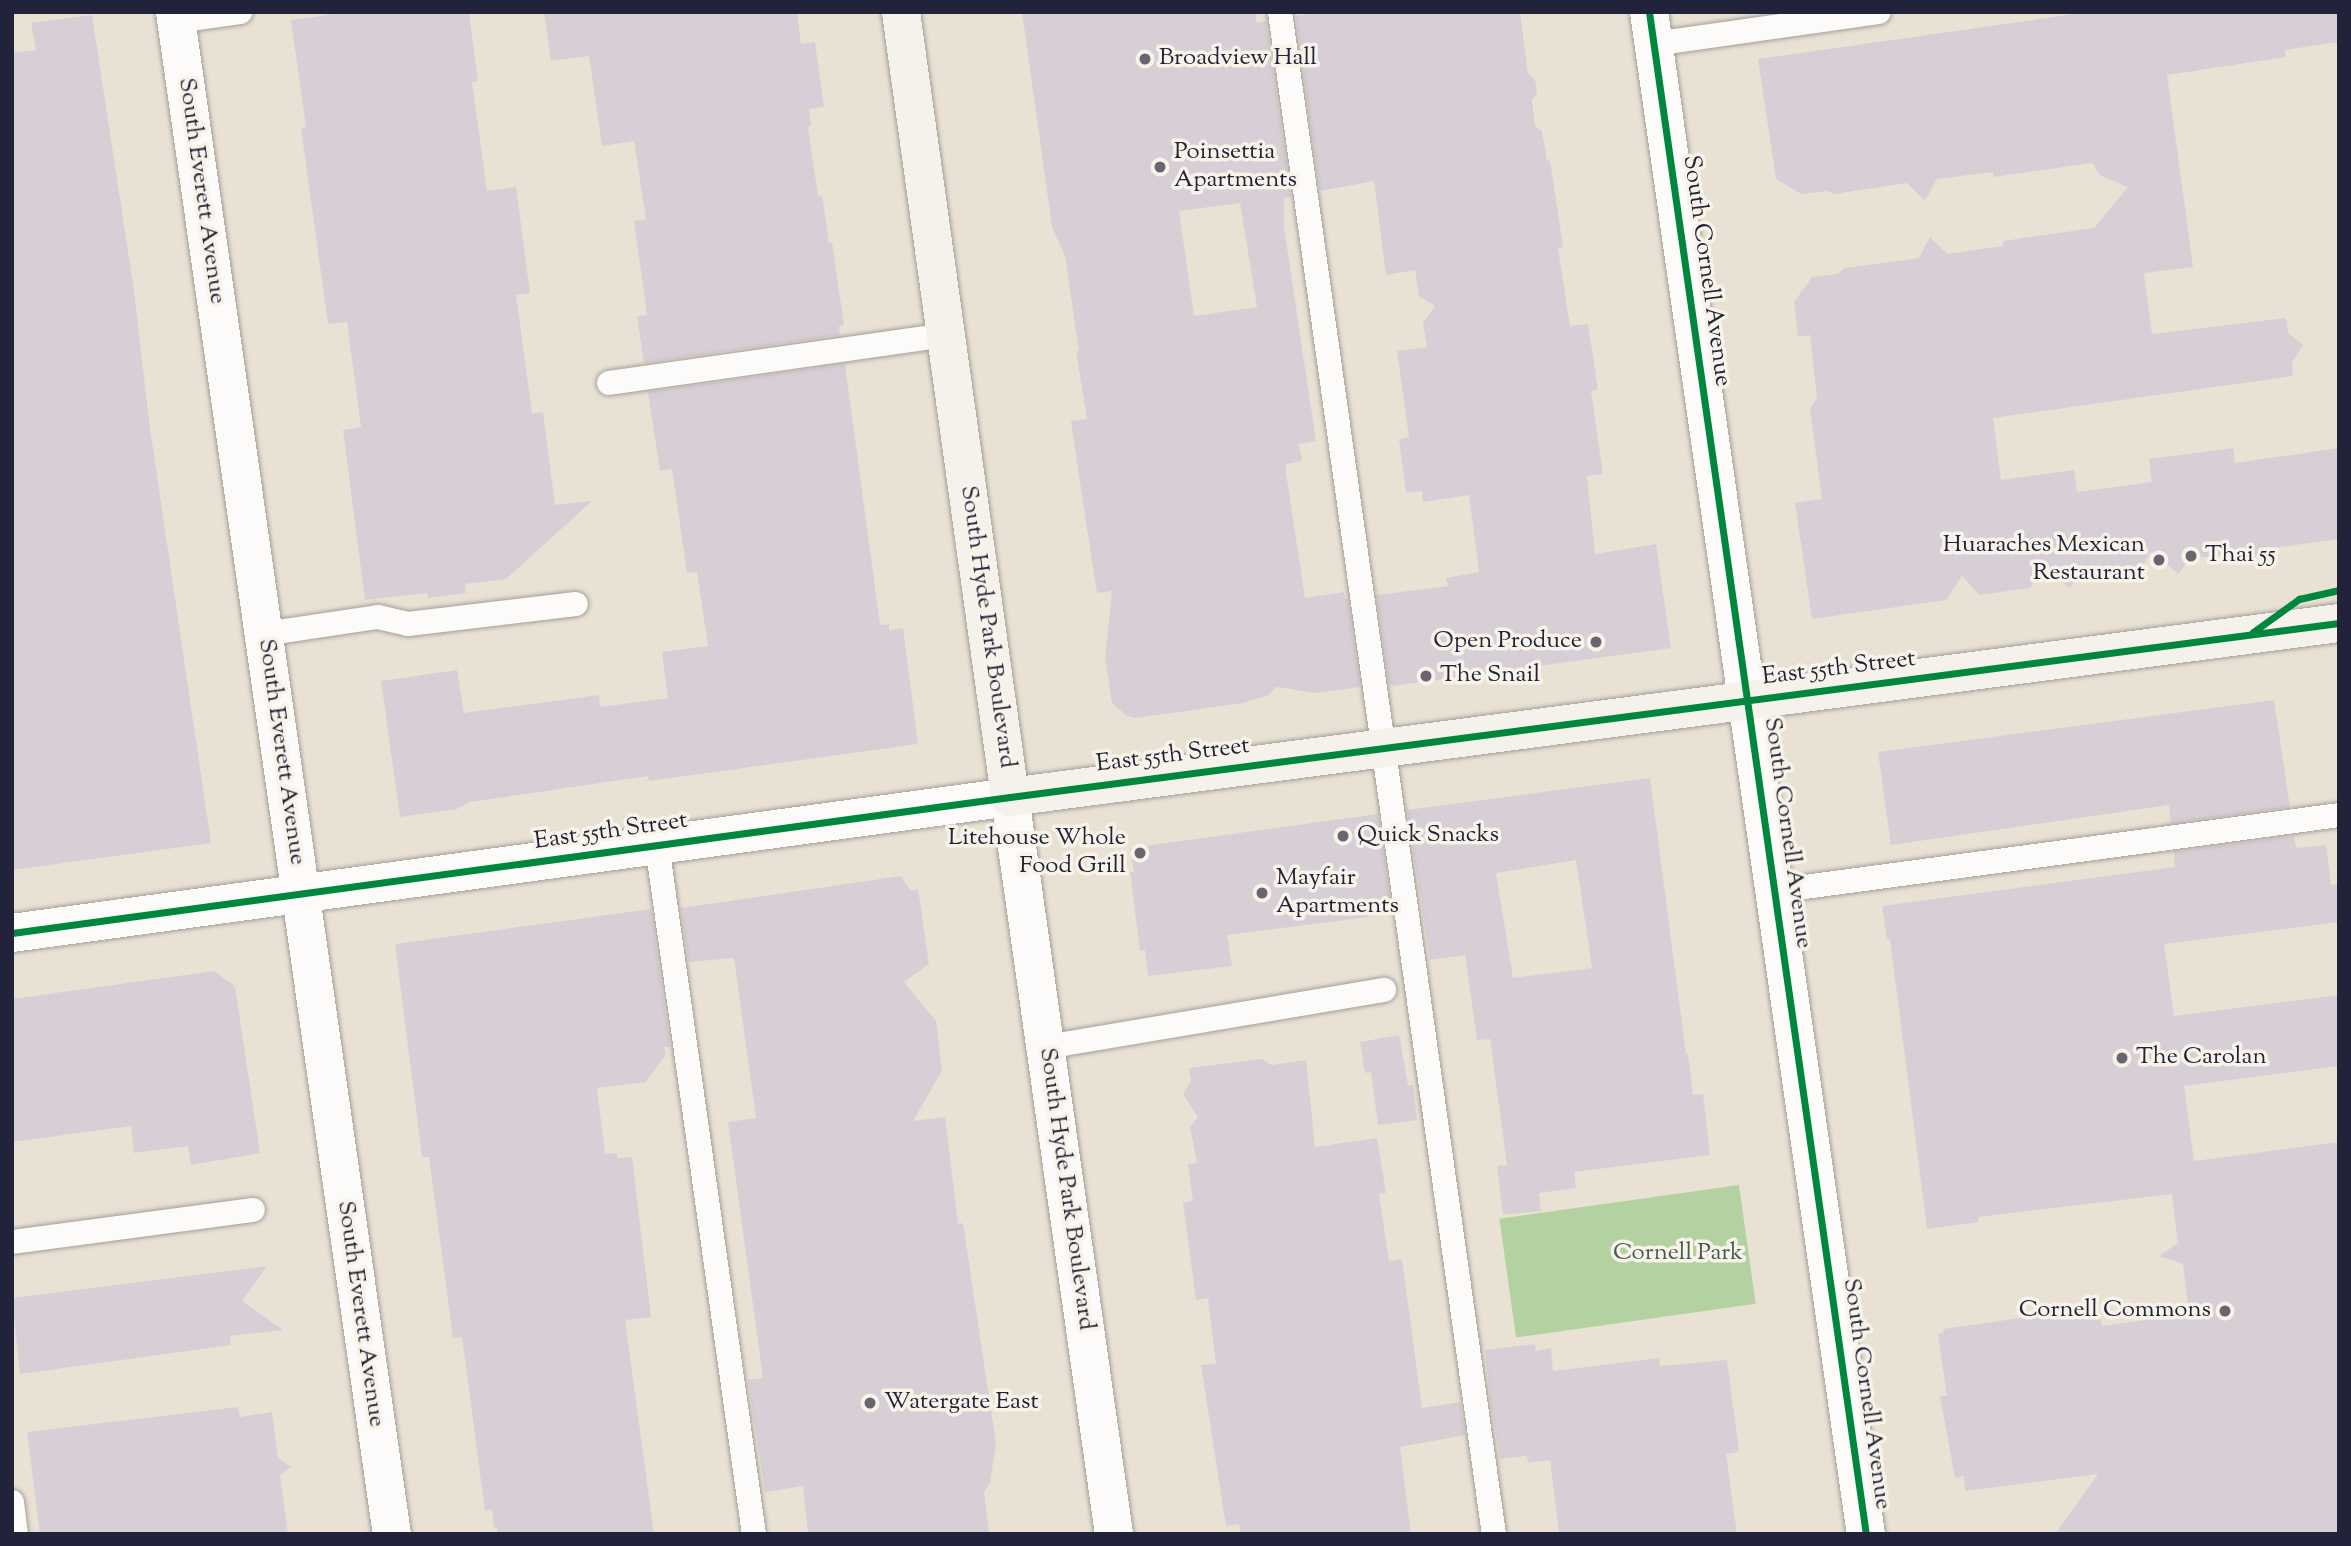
<!DOCTYPE html>
<style>
body{margin:0}
#map{position:relative;width:2351px;height:1546px;overflow:hidden;background:#e9e2d4;font-family:"Sorts Mill Goudy",serif}
div>[style]{position:absolute}
.green>*{inset:0;background:#b4d2a1;transform-origin:0 0}
.building>*{inset:0;background:#d7cfd5}
.roads{filter:drop-shadow(0 0 2px #a39f9a) drop-shadow(0 0 2px #a39f9a)}
.service>*{height:24px;margin:-12px;padding:0 12px;transform-origin:12px;border-radius:12px;background:#fcfbf9}
.minor>*{height:38px;margin:-19px;padding:0 19px;transform-origin:19px;border-radius:19px;background:#fcfbf9}
.tertiary>*{height:38px;margin:-19px;padding:0 19px;transform-origin:19px;border-radius:19px;background:#fcfbf9}
.secondary>*{height:38px;margin:-19px;padding:0 19px;transform-origin:19px;border-radius:19px;background:#f5f1eb}
.cycleway>*{height:7px;margin:-3.5px;padding:0 3.5px;transform-origin:3.5px;border-radius:3.5px;background:#00873e}
.dots>*{width:19px;height:19px;translate:-50% -50%;box-sizing:border-box;border:4px solid #f7f3e8;border-radius:50%}
span{translate:-50% -50%;white-space:nowrap;text-align:center;line-height:1.15;-webkit-text-stroke:7px #f7f3e8;paint-order:stroke}
.poi-label{font-size:24px;color:#22223b}
.left{translate:0 -50%;text-align:left}
.right{translate:-100% -50%;text-align:right}
.street-label{font-size:24px;color:#22223b}
.park-label{font-size:24px;color:#465b50}
.frame{position:absolute;inset:0;border:14px solid #22223b;pointer-events:none}
</style>
<div id="map">
<div class="green">
<div style="left:1739px;top:1185px;width:120px;height:242px;rotate:82deg"></div>
</div>
<div class="building">
<div style="clip-path:polygon(349px 12px,469px 12px,478px 81px,472px 82px,487px 191px,516px 187px,530px 293px,516px 295px,532px 413px,543px 412px,555px 505px,592px 501px,506px 579px,465px 584px,466px 593px,428px 598px,427px 593px,365px 600px,343px 430px,361px 427px,347px 322px,328px 324px,301px 128px,306px 127px,291px 20px)"></div>
<div style="clip-path:polygon(544px 12px,797px 12px,801px 44px,815px 42px,824px 107px,809px 109px,811px 126px,808px 127px,818px 196px,822px 195px,829px 243px,832px 242px,844px 325px,839px 326px,840px 335px,644px 363px,637px 316px,647px 315px,634px 221px,646px 219px,634px 141px,602px 146px,589px 56px,551px 61px)"></div>
<div style="clip-path:polygon(evenodd,1022px 12px,1255px 12px,1257px 23px,1266px 21px,1291px 197px,1284px 198px,1284px 227px,1316px 441px,1299px 444px,1302px 461px,1286px 464px,1286px 473px,1305px 598px,1344px 592px,1345px 599px,1348px 599px,1360px 687px,1316px 693px,1276px 687px,1269px 695px,1243px 703px,1136px 718px,1127px 716px,1112px 703px,1105px 658px,1112px 591px,1097px 593px,1083px 503px,1071px 421px,1087px 419px,1076px 351px,1079px 351px,1065px 256px,1052px 227px,1022px 12px,1240px 203px,1257px 307px,1194px 316px,1179px 211px,1240px 203px)"></div>
<div style="clip-path:polygon(1322px 12px,1520px 12px,1528px 74px,1535px 79px,1537px 93px,1532px 100px,1535px 126px,1542px 131px,1547px 161px,1550px 160px,1563px 247px,1558px 248px,1570px 326px,1588px 324px,1598px 390px,1591px 391px,1603px 474px,1587px 476px,1595px 554px,1656px 544px,1671px 648px,1393px 686px,1389px 683px,1377px 595px,1448px 586px,1446px 578px,1479px 572px,1469px 495px,1423px 502px,1422px 491px,1406px 493px,1399px 439px,1409px 437px,1397px 351px,1427px 347px,1423px 323px,1435px 306px,1419px 296px,1415px 270px,1386px 275px,1374px 181px,1320px 191px,1296px 16px)"></div>
<div style="clip-path:polygon(2088px 12px,2339px 12px,2339px 42px,2285px 50px,2286px 57px,2167px 75px,2193px 267px,2144px 273px,2152px 334px,2286px 318px,2288px 333px,2303px 345px,2292px 363px,2293px 376px,1993px 418px,2001px 480px,2074px 470px,2077px 492px,2152px 482px,2149px 459px,2233px 448px,2235px 463px,2339px 448px,2339px 539px,2280px 547px,2275px 555px,2237px 560px,2230px 554px,2188px 559px,2179px 574px,2151px 552px,2133px 581px,2119px 569px,2079px 575px,2070px 588px,2043px 567px,2030px 588px,1979px 595px,1962px 575px,1946px 600px,1812px 619px,1795px 503px,1822px 499px,1810px 409px,1817px 398px,1810px 335px,1798px 337px,1794px 302px,1812px 277px,1838px 274px,1845px 268px,1919px 258px,1930px 237px,1947px 254px,2003px 246px,2003px 241px,2094px 228px,2128px 187px,2099px 175px,2093px 163px,1993px 177px,1993px 172px,1937px 179px,1925px 201px,1907px 183px,1834px 194px,1827px 191px,1801px 194px,1776px 179px,1758px 59px)"></div>
<div style="clip-path:polygon(92px 15px,133px 284px,150px 428px,211px 843px,12px 870px,12px 53px,36px 50px,31px 23px)"></div>
<div style="clip-path:polygon(845px 364px,880px 625px,889px 624px,889px 630px,903px 628px,918px 744px,649px 781px,648px 776px,470px 802px,457px 809px,400px 817px,381px 681px,457px 670px,464px 713px,599px 695px,600px 707px,668px 698px,662px 652px,708px 646px,697px 572px,687px 573px,672px 469px,660px 471px,648px 392px)"></div>
<div style="clip-path:polygon(2274px 700px,2290px 807px,2171px 823px,2169px 805px,1891px 845px,1878px 752px)"></div>
<div style="clip-path:polygon(evenodd,1650px 778px,1686px 1054px,1688px 1054px,1693px 1095px,1703px 1094px,1710px 1155px,1574px 1172px,1576px 1188px,1539px 1193px,1541px 1211px,1503px 1215px,1497px 1166px,1507px 1165px,1490px 1039px,1477px 1040px,1465px 955px,1430px 960px,1407px 810px,1650px 778px,1576px 860px,1592px 968px,1513px 978px,1496px 873px,1576px 860px)"></div>
<div style="clip-path:polygon(1378px 814px,1392px 914px,1227px 935px,1232px 966px,1148px 976px,1145px 950px,1140px 951px,1130px 872px,1134px 872px,1130px 848px)"></div>
<div style="clip-path:polygon(2294px 836px,2296px 848px,2326px 845px,2331px 885px,2339px 884px,2339px 922px,2164px 944px,2174px 1016px,2339px 995px,2339px 1066px,2184px 1086px,2194px 1161px,2339px 1142px,2339px 1534px,2055px 1534px,2098px 1474px,1965px 1491px,1964px 1476px,1955px 1478px,1940px 1396px,1947px 1396px,1938px 1334px,1944px 1333px,1943px 1329px,2098px 1307px,2102px 1326px,2189px 1314px,2183px 1264px,2159px 1256px,2178px 1243px,2172px 1194px,1978px 1217px,1979px 1222px,1927px 1229px,1890px 939px,1887px 939px,1882px 906px,2175px 867px,2174px 852px)"></div>
<div style="clip-path:polygon(901px 876px,911px 891px,918px 889px,929px 964px,904px 982px,936px 1021px,942px 1071px,913px 1121px,945px 1117px,958px 1224px,963px 1223px,996px 1444px,990px 1482px,984px 1492px,989px 1534px,808px 1534px,803px 1486px,765px 1492px,748px 1380px,763px 1378px,728px 1122px,756px 1118px,734px 958px,689px 962px,681px 908px)"></div>
<div style="clip-path:polygon(651px 909px,670px 1047px,664px 1047px,666px 1054px,646px 1082px,597px 1088px,605px 1154px,617px 1153px,617px 1158px,632px 1157px,651px 1317px,625px 1320px,654px 1534px,498px 1534px,497px 1527px,494px 1528px,492px 1509px,485px 1511px,462px 1337px,453px 1338px,429px 1157px,422px 1157px,395px 944px)"></div>
<div style="clip-path:polygon(214px 971px,235px 986px,260px 1153px,191px 1165px,188px 1146px,134px 1153px,131px 1126px,12px 1142px,12px 999px)"></div>
<div style="clip-path:polygon(1399px 1035px,1408px 1085px,1413px 1085px,1417px 1120px,1378px 1125px,1371px 1072px,1365px 1073px,1360px 1042px)"></div>
<div style="clip-path:polygon(1262px 1059px,1272px 1065px,1306px 1060px,1315px 1147px,1377px 1138px,1386px 1193px,1379px 1194px,1389px 1261px,1402px 1259px,1422px 1408px,1460px 1402px,1465px 1435px,1400px 1447px,1411px 1534px,1241px 1534px,1239px 1524px,1226px 1526px,1201px 1365px,1216px 1364px,1208px 1298px,1196px 1300px,1183px 1203px,1193px 1201px,1188px 1164px,1197px 1163px,1190px 1127px,1198px 1117px,1183px 1094px,1191px 1080px,1189px 1068px)"></div>
<div style="clip-path:polygon(267px 1266px,242px 1301px,283px 1330px,230px 1336px,231px 1345px,20px 1374px,12px 1298px)"></div>
<div style="clip-path:polygon(1535px 1344px,1536px 1351px,1551px 1348px,1553px 1371px,1659px 1358px,1660px 1366px,1727px 1360px,1739px 1452px,1726px 1454px,1737px 1534px,1559px 1534px,1550px 1460px,1528px 1463px,1527px 1456px,1500px 1459px,1490px 1397px,1485px 1350px)"></div>
<div style="clip-path:polygon(238px 1407px,240px 1417px,272px 1412px,278px 1458px,291px 1467px,280px 1475px,288px 1534px,40px 1534px,27px 1432px)"></div>
</div>
<div class="roads">
<div class="service">
<div style="left:1280px;top:12px;width:1537px;rotate:82deg"></div>
<div style="left:177px;top:21px;width:64px;rotate:-8.1deg"></div>
<div style="left:1654px;top:44px;width:227px;rotate:-8.1deg"></div>
<div style="left:609px;top:383px;width:340px;rotate:-8.1deg"></div>
<div style="left:264px;top:634px;width:115px;rotate:-8.5deg"></div>
<div style="left:378px;top:617px;width:31px;rotate:13deg"></div>
<div style="left:408px;top:624px;width:169px;rotate:-6.8deg"></div>
<div style="left:657px;top:845px;width:696px;rotate:81.99deg"></div>
<div style="left:1775px;top:891px;width:569px;rotate:-7.67deg"></div>
<div style="left:1046px;top:1047px;width:343px;rotate:-9.6deg"></div>
<div style="left:12px;top:1242px;width:243px;rotate:-7.6deg"></div>
<div style="left:12px;top:1502px;width:32px;rotate:83deg"></div>
</div>
<div class="minor">
<div style="left:175px;top:12px;width:1537px;rotate:81.89deg"></div>
<div style="left:1649px;top:12px;width:1537px;rotate:81.89deg"></div>
<div style="left:12px;top:933px;width:1007px;rotate:-7.76deg"></div>
</div>
<div class="tertiary">
<div style="left:1010px;top:797px;width:744px;rotate:81.97deg"></div>
</div>
<div class="secondary">
<div style="left:901px;top:12px;width:793px;rotate:82.09deg"></div>
<div style="left:1010px;top:797px;width:1340px;rotate:-7.46deg"></div>
</div>
</div>
<div class="cycleway">
<div style="left:1649px;top:12px;width:1537px;rotate:81.89deg"></div>
<div style="left:2253px;top:632px;width:57px;rotate:-35.7deg"></div>
<div style="left:2299px;top:599px;width:41px;rotate:-12.7deg"></div>
<div style="left:12px;top:933px;width:1007px;rotate:-7.76deg"></div>
<div style="left:1010px;top:797px;width:1340px;rotate:-7.46deg"></div>
</div>
<div class="dots">
<div style="left:1145px;top:59px;background:#686571"></div>
<div style="left:1160px;top:167px;background:#686571"></div>
<div style="left:2191px;top:556px;background:#686571"></div>
<div style="left:2159px;top:560px;background:#686571"></div>
<div style="left:1596px;top:642px;background:#686571"></div>
<div style="left:1426px;top:676px;background:#686571"></div>
<div style="left:1343px;top:836px;background:#686571"></div>
<div style="left:1140px;top:853px;background:#686571"></div>
<div style="left:1262px;top:893px;background:#686571"></div>
<div style="left:2122px;top:1058px;background:#686571"></div>
<div style="left:2225px;top:1311px;background:#686571"></div>
<div style="left:870px;top:1403px;background:#686571"></div>
</div>
<div class="poi-label">
<span class="left" style="left:1159px;top:59px">Broadview Hall</span>
<span class="left" style="left:1174px;top:167px">Poinsettia<br>Apartments</span>
<span class="right" style="left:2145px;top:560px">Huaraches Mexican<br>Restaurant</span>
<span class="left" style="left:2205px;top:556px">Thai 55</span>
<span class="right" style="left:1582px;top:642px">Open Produce</span>
<span class="left" style="left:1440px;top:676px">The Snail</span>
<span class="left" style="left:1357px;top:836px">Quick Snacks</span>
<span class="right" style="left:1126px;top:853px">Litehouse Whole<br>Food Grill</span>
<span class="left" style="left:1276px;top:893px">Mayfair<br>Apartments</span>
<span class="left" style="left:2136px;top:1058px">The Carolan</span>
<span class="right" style="left:2211px;top:1311px">Cornell Commons</span>
<span class="left" style="left:884px;top:1403px">Watergate East</span>
</div>
<div class="street-label">
<span style="left:201px;top:191px;rotate:82deg">South Everett Avenue</span>
<span style="left:1706px;top:271px;rotate:82deg">South Cornell Avenue</span>
<span style="left:987px;top:627px;rotate:82deg">South Hyde Park Boulevard</span>
<span style="left:1839px;top:669px;rotate:-7deg">East 55th Street</span>
<span style="left:281px;top:752px;rotate:82deg">South Everett Avenue</span>
<span style="left:1173px;top:756px;rotate:-7deg">East 55th Street</span>
<span style="left:611px;top:832px;rotate:-8deg">East 55th Street</span>
<span style="left:1787px;top:833px;rotate:82deg">South Cornell Avenue</span>
<span style="left:1066px;top:1189px;rotate:82deg">South Hyde Park Boulevard</span>
<span style="left:360px;top:1314px;rotate:82deg">South Everett Avenue</span>
<span style="left:1866px;top:1394px;rotate:82deg">South Cornell Avenue</span>
</div>
<div class="park-label">
<span style="left:1678px;top:1254px">Cornell Park</span>
</div>
<div class="frame"></div>
</div>
